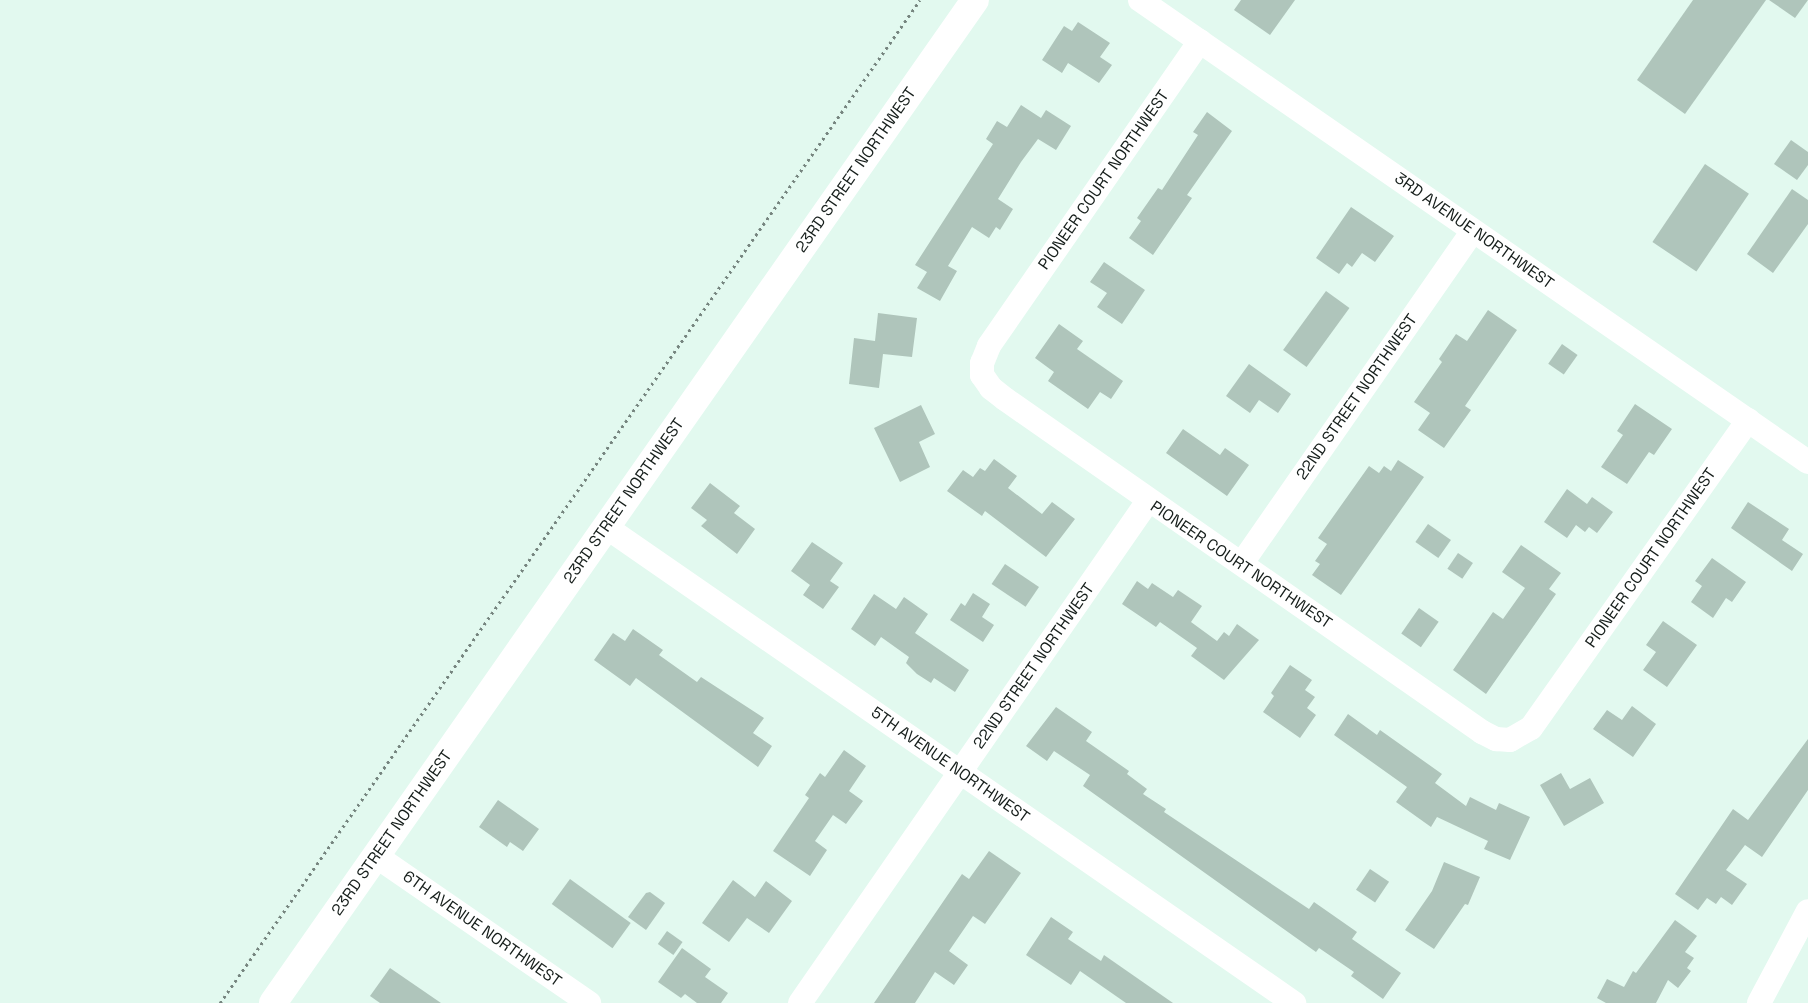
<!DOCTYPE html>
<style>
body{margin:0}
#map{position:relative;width:1808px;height:1003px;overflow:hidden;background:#e2f9ef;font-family:"Space Grotesk",sans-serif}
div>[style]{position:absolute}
.building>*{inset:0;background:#afc5bb;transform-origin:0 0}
.path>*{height:3px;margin-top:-1.5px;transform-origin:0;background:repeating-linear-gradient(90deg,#76857f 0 2.5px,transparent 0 6.5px)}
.minor>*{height:24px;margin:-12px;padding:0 12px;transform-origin:12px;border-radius:12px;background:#fff}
.tertiary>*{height:28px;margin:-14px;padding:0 14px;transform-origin:14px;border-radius:14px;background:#fff}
span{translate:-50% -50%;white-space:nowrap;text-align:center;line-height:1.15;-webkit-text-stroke:4px #fff;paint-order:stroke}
.street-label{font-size:16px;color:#151d1a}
</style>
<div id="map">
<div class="building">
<div style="clip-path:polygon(1241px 0,1295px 0,1270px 35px,1234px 10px)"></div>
<div style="clip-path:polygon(1693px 0,1766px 0,1685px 114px,1637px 80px)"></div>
<div style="clip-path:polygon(1769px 0,1808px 0,1795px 18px)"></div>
<div style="clip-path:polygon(1078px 22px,1110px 43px,1100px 57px,1112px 65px,1099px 83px,1068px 63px,1062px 73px,1042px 60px,1064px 26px,1072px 31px)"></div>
<div style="clip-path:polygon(1021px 105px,1041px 118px,1046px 110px,1071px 126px,1056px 150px,1038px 139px,1021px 162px,998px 199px,1013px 209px,1000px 230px,996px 227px,989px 238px,972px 227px,948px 266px,957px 271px,940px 301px,917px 288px,927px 272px,915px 265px,993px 144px,986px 139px,997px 121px,1007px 127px)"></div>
<div style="clip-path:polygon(1207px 112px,1232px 131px,1187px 195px,1192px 198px,1153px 255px,1129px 238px,1141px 221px,1137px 218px,1158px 188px,1162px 190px,1198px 135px,1193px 132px)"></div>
<div style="clip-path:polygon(1791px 140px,1808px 152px,1808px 165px,1797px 180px,1774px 164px)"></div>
<div style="left:1705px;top:164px;width:53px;height:94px;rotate:34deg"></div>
<div style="clip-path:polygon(1792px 189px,1808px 200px,1808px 224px,1773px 273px,1747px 254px)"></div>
<div style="clip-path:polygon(1351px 207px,1394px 236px,1375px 262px,1362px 253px,1352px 267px,1347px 263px,1339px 274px,1316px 258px)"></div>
<div style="clip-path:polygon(1104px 262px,1145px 290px,1122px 324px,1097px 307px,1107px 293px,1090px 282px)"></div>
<div style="left:1326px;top:291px;width:29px;height:73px;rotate:36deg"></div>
<div style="clip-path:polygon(1488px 310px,1517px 330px,1465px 406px,1471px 410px,1444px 448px,1418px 430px,1430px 413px,1414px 402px,1442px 362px,1439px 359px,1456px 334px,1467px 341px)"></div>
<div style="clip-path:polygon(878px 313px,917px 318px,912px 357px,883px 354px,879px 388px,849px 384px,854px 338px,875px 341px)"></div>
<div style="clip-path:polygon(1059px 324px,1083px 341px,1077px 349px,1123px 381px,1111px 399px,1100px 392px,1088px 409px,1048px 381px,1054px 372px,1035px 358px)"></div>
<div style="left:1562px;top:344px;width:19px;height:24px;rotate:35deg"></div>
<div style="clip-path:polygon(1249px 364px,1291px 394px,1278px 413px,1259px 400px,1250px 413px,1226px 396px)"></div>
<div style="clip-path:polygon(1635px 404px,1672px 429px,1654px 455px,1649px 452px,1627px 484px,1601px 467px,1623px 435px,1617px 431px)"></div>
<div style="clip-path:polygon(921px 405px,935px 434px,919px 442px,930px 467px,900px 482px,874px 428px)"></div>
<div style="clip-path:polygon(1183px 429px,1220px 455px,1225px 448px,1249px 465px,1227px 496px,1166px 453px)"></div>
<div style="clip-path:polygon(994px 459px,1017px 476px,1008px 488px,1042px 514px,1052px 502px,1075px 519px,1046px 557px,985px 511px,982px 516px,947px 491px,963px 470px,973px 477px,980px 468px,985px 471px)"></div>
<div style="clip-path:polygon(1398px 460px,1424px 477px,1341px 595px,1312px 575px,1320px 564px,1315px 561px,1327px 544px,1318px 538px,1369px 466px,1379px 473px,1384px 466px,1391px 471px)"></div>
<div style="clip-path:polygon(710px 483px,740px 506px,734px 513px,755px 529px,737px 554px,701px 526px,707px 520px,691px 508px)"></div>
<div style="clip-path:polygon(1567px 489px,1587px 504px,1592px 497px,1613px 512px,1597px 533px,1589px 527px,1585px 532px,1576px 525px,1567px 538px,1544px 522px)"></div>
<div style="clip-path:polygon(1748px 502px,1789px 529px,1782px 540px,1803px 554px,1792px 571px,1731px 528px)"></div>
<div style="left:1428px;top:524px;width:28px;height:22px;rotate:35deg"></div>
<div style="clip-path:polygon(812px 542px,843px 563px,830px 581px,839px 587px,823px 609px,803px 595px,810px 585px,791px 571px)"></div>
<div style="clip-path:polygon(1521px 545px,1561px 573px,1549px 589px,1556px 594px,1486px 694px,1453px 670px,1493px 612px,1503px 619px,1525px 588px,1502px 572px)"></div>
<div style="left:1458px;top:553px;width:18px;height:19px;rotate:34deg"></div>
<div style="clip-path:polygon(1712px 558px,1746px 582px,1732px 602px,1726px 598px,1713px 618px,1691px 602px,1702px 586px,1695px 581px)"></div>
<div style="left:1005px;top:564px;width:41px;height:24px;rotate:34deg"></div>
<div style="clip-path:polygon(1137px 581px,1148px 589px,1152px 583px,1173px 597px,1178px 590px,1202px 606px,1191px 622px,1217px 641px,1224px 632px,1229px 636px,1237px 624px,1259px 640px,1224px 680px,1191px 656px,1197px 648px,1160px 622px,1156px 627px,1122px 604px)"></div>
<div style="clip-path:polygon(973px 593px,990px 604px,982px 617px,994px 625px,983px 642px,950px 620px,961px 603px,965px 606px)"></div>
<div style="clip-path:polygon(874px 594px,896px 609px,904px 597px,928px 614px,915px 633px,969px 670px,955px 692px,934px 678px,931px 683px,917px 674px,906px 663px,909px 657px,881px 637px,875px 646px,851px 629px)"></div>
<div style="left:1419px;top:608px;width:24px;height:31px;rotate:35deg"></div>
<div style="clip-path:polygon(1663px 621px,1697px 645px,1667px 687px,1643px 670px,1656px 652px,1646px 645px)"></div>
<div style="clip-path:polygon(633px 629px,663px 650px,659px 655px,697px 682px,701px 677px,764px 718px,753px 733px,772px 746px,758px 767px,636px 678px,630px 686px,594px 660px,613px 633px,625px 641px)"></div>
<div style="clip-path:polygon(1290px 665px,1312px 680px,1305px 690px,1315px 697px,1307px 708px,1316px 715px,1300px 738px,1263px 712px,1274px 696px,1271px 693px)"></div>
<div style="clip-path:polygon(1632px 706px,1656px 724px,1633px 757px,1593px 729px,1607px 710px,1622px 720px)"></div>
<div style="clip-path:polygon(1056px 707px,1092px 732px,1086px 741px,1129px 771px,1127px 774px,1147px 789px,1143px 794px,1166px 809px,1164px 812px,1309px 909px,1314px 902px,1357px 932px,1352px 939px,1401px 973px,1383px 999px,1351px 976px,1354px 972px,1319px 948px,1316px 952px,1083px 786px,1090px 775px,1054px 751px,1047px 761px,1026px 746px)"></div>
<div style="clip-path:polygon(1348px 714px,1377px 735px,1380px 730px,1442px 774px,1435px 783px,1466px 806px,1470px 797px,1496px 810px,1499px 803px,1530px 817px,1510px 860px,1484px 849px,1488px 841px,1437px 817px,1431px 827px,1396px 802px,1407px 787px,1334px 735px)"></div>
<div style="clip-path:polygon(1808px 739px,1808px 790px,1762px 857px,1745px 845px,1726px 870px,1747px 884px,1732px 905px,1721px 897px,1716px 904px,1707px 898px,1698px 910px,1675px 894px,1733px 809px,1748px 820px)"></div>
<div style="clip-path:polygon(844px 750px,866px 766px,849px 791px,863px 801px,846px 824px,833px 815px,815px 841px,827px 850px,810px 876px,773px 851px,809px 798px,805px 795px,820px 773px,825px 777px)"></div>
<div style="clip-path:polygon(1561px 773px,1570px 789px,1590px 778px,1604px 803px,1564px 826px,1540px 785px)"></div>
<div style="clip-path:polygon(498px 800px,539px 829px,523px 851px,510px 842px,507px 847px,479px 827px)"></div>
<div style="clip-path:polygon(989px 851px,1021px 873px,985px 924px,973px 916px,949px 951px,968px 965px,954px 985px,935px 972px,915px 1003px,874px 1003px,962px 874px,969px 879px)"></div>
<div style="clip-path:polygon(1444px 862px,1480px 877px,1468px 905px,1465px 904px,1434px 949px,1405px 930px,1432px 891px)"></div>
<div style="left:1370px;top:869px;width:23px;height:25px;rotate:34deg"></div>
<div style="left:570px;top:879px;width:75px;height:31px;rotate:36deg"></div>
<div style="clip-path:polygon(733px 880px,755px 897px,766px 881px,792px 901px,769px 933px,747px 918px,729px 942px,702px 923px)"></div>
<div style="clip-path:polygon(650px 892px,665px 903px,646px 930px,628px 917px,646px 893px)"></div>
<div style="clip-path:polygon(1051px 917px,1073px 932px,1068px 939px,1101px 961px,1104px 955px,1173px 1003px,1126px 1003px,1080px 971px,1071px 985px,1026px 955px)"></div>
<div style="clip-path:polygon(1675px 920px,1697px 936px,1685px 952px,1694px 958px,1687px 968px,1691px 971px,1678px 988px,1668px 980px,1656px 1003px,1606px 1003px,1597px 998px,1607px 979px,1624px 987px,1633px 971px,1636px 973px)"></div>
<div style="left:667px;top:931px;width:19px;height:16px;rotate:35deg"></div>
<div style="clip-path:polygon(682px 948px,711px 969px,705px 977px,728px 993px,721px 1003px,697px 1003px,685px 994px,681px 998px,658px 982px)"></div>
<div style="clip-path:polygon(390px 968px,441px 1003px,380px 1003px,370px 996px)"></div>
</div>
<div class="path">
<div style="left:220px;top:1003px;width:1223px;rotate:-55.09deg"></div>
</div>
<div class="minor">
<div style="left:1140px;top:0;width:812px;rotate:34.67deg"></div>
<div style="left:1200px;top:41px;width:371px;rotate:124.7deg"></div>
<div style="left:989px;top:346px;width:18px;rotate:112deg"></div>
<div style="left:982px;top:363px;width:12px;rotate:90deg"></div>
<div style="left:982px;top:375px;width:16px;rotate:55deg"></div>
<div style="left:991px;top:388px;width:18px;rotate:38deg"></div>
<div style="left:1005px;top:399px;width:582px;rotate:34.92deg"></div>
<div style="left:1482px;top:732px;width:16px;rotate:27deg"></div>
<div style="left:1496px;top:739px;width:14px;rotate:4deg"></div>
<div style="left:1510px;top:740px;width:24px;rotate:-30deg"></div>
<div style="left:1531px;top:728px;width:377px;rotate:-54.8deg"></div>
<div style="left:606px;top:527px;width:837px;rotate:34.68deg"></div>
<div style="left:1242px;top:563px;width:404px;rotate:-55.2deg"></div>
<div style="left:376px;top:856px;width:259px;rotate:34.6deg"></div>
<div style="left:800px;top:1003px;width:611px;rotate:-55.27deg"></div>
<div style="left:1759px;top:1003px;width:104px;rotate:-62deg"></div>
</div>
<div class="tertiary">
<div style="left:273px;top:1003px;width:1224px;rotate:-55.01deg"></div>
</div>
<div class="street-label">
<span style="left:856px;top:170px;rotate:-55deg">23RD STREET NORTHWEST</span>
<span style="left:1104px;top:180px;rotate:-55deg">PIONEER COURT NORTHWEST</span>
<span style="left:1474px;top:231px;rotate:35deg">3RD AVENUE NORTHWEST</span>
<span style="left:1357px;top:397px;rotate:-55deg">22ND STREET NORTHWEST</span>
<span style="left:624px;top:501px;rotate:-55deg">23RD STREET NORTHWEST</span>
<span style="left:1651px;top:558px;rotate:-55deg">PIONEER COURT NORTHWEST</span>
<span style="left:1241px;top:565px;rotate:34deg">PIONEER COURT NORTHWEST</span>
<span style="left:1034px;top:666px;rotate:-55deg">22ND STREET NORTHWEST</span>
<span style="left:950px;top:765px;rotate:35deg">5TH AVENUE NORTHWEST</span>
<span style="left:392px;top:833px;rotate:-55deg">23RD STREET NORTHWEST</span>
<span style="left:482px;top:929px;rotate:35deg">6TH AVENUE NORTHWEST</span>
</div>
</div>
